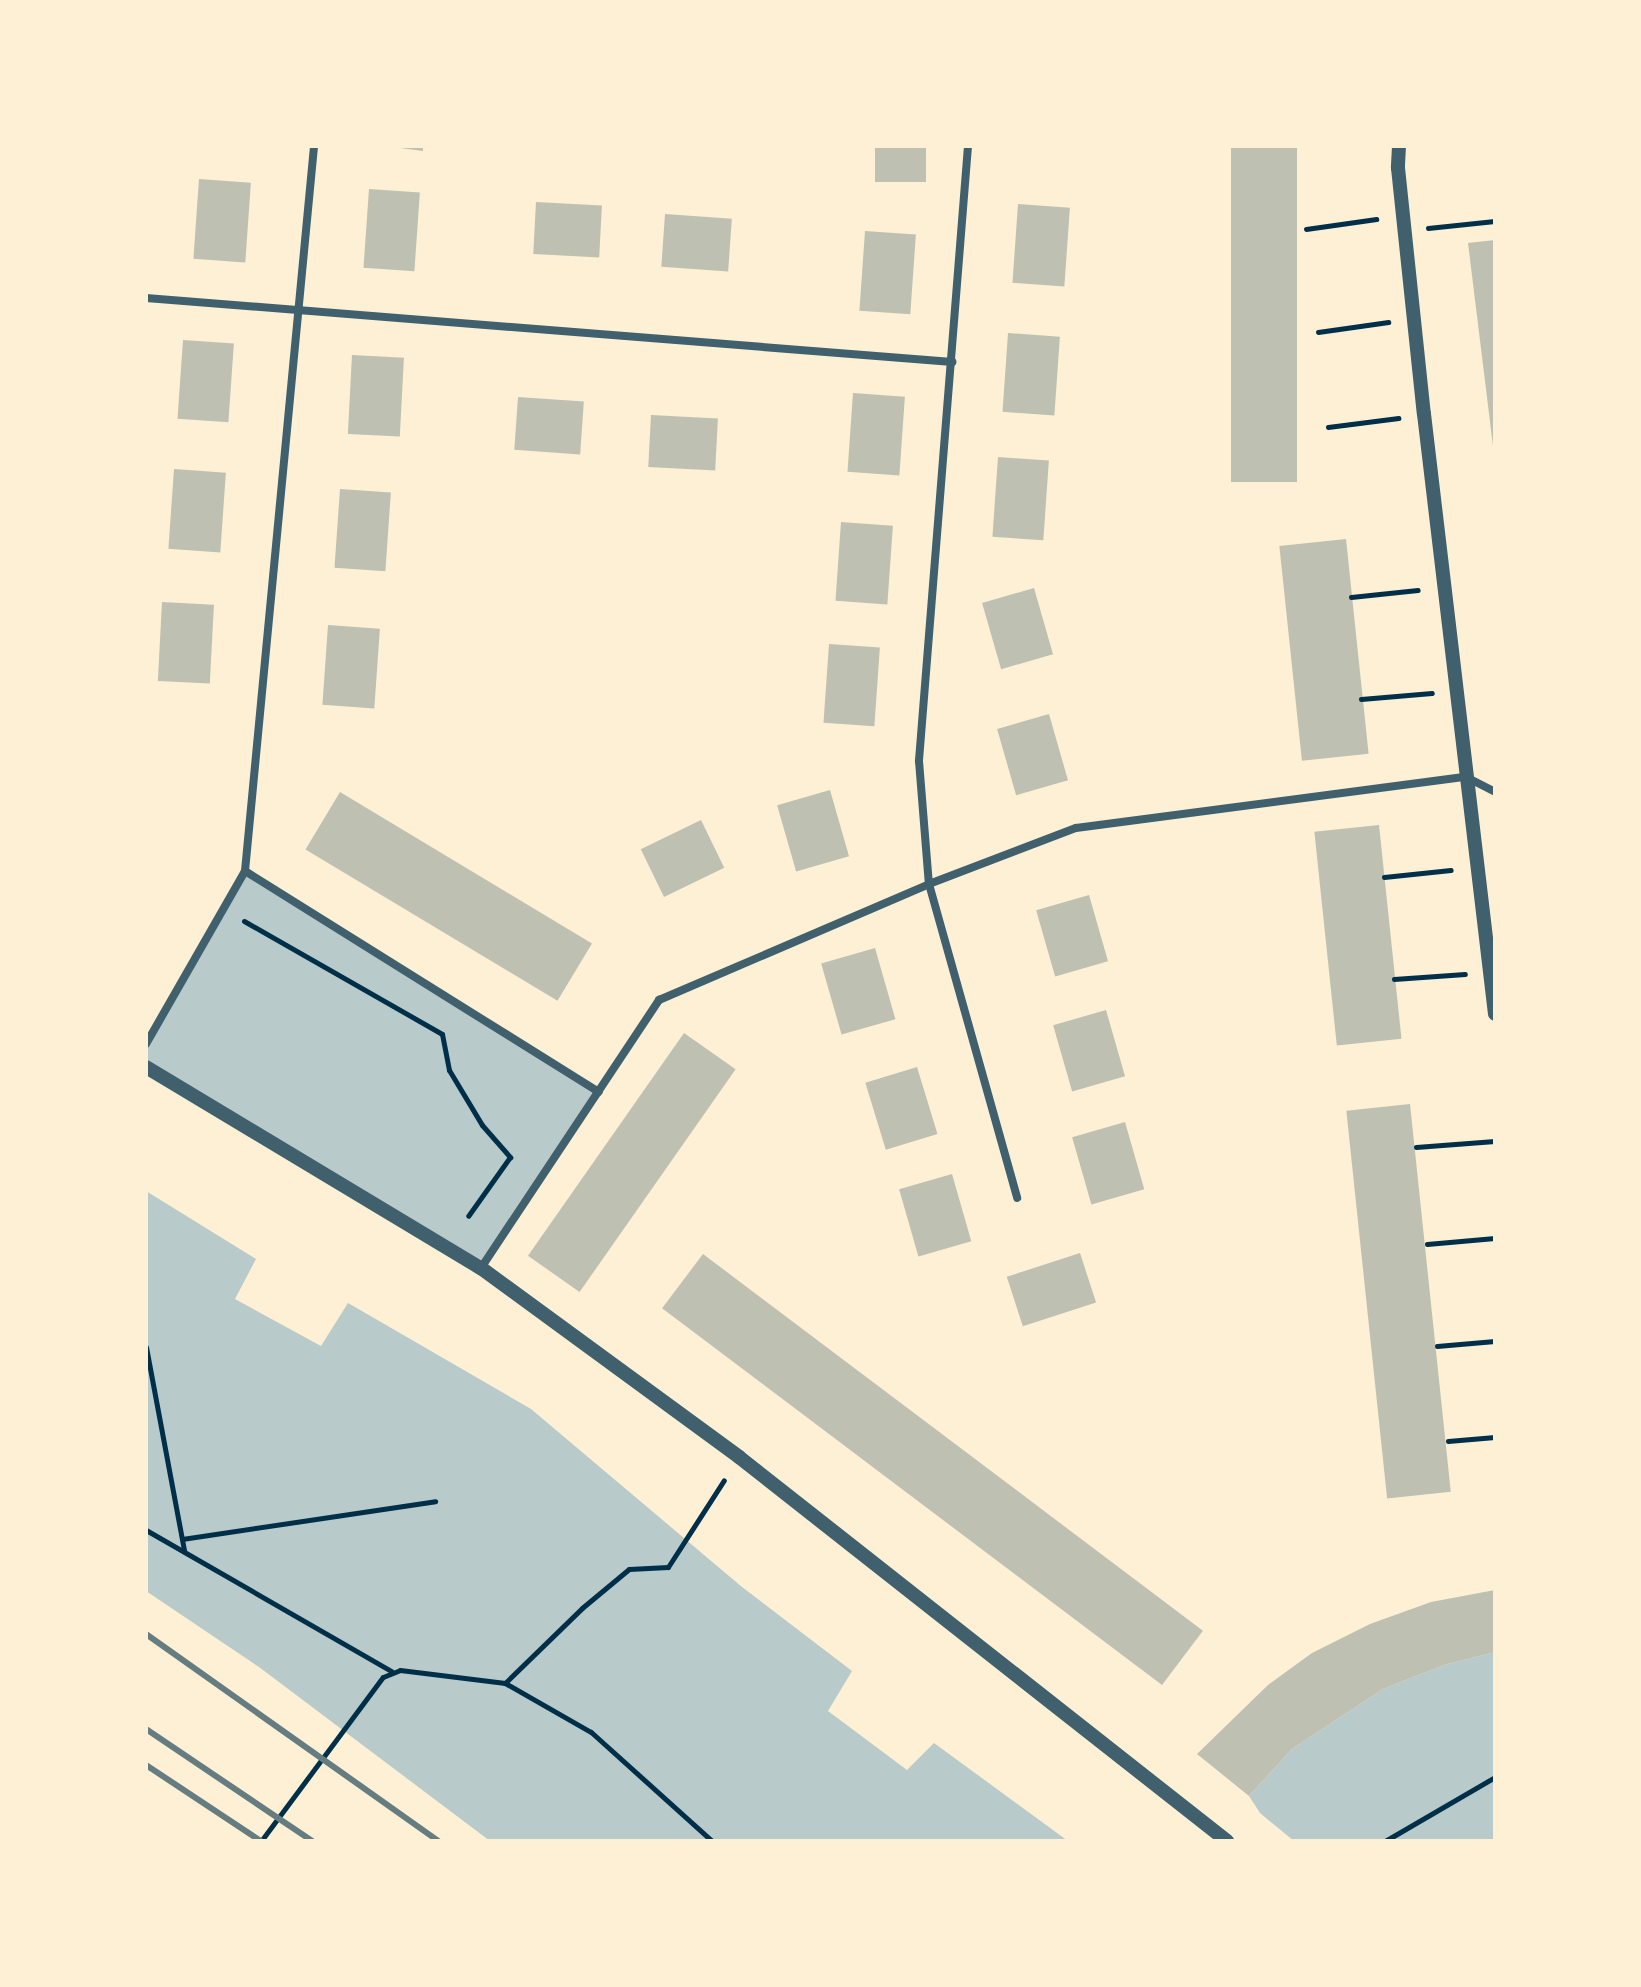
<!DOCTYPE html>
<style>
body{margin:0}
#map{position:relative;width:1641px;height:1987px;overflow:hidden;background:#fdf0d5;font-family:"DejaVu Sans",sans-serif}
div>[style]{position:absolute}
.green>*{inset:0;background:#b9caca}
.building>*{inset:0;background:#bec0b2;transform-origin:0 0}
.path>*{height:5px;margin:-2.5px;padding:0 2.5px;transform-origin:2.5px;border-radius:2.5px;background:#003049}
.minor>*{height:8px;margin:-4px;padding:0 4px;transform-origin:4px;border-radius:4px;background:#3f606c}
.tertiary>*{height:14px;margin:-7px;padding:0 7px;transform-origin:7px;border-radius:7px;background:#3f606c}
.rail>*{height:6px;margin:-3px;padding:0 3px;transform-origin:3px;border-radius:3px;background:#657d81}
span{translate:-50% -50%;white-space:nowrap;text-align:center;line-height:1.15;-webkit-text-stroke:6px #fdf0d5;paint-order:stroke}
.frame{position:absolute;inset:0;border:148px solid #fdf0d5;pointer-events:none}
</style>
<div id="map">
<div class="green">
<div style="clip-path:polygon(245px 871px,599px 1092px,481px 1268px,146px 1067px,146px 1044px)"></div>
<div style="clip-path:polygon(146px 1191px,256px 1259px,235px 1299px,321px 1346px,348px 1303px,531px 1409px,742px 1587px,852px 1671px,828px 1711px,907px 1770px,934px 1743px,1068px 1841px,490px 1841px,259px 1667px,146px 1591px)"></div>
<div style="clip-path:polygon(1495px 1652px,1495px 1841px,1294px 1841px,1260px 1813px,1249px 1796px,1292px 1749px,1383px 1689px,1444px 1665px)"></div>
</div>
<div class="building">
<div style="clip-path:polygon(385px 146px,423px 146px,423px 151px)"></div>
<div style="left:875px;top:146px;width:51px;height:36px"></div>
<div style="left:1231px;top:146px;width:66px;height:336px"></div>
<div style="left:199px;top:179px;width:52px;height:80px;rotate:4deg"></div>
<div style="left:369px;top:189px;width:51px;height:79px;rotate:4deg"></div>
<div style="left:536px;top:202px;width:66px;height:52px;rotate:3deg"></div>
<div style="left:1018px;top:204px;width:52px;height:79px;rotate:4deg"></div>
<div style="left:665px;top:214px;width:67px;height:53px;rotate:4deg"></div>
<div style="left:865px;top:231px;width:51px;height:80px;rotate:4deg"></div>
<div style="clip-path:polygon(1495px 240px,1495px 446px,1493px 446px,1468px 243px)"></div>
<div style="left:1008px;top:333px;width:52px;height:79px;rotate:4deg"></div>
<div style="left:183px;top:340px;width:51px;height:79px;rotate:4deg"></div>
<div style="left:352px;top:355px;width:52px;height:79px;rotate:3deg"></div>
<div style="left:853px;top:393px;width:52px;height:79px;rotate:4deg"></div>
<div style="left:518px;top:397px;width:66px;height:53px;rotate:4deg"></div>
<div style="left:651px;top:415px;width:67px;height:52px;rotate:3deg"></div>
<div style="left:998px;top:457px;width:51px;height:80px;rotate:4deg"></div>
<div style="left:174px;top:469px;width:52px;height:80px;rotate:4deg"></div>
<div style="left:340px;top:489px;width:51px;height:79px;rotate:4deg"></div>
<div style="left:841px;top:522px;width:52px;height:79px;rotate:4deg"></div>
<div style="left:1346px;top:539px;width:216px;height:67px;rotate:84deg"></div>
<div style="left:1034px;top:588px;width:69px;height:54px;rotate:74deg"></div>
<div style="left:162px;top:602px;width:52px;height:79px;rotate:3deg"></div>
<div style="left:328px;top:625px;width:52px;height:80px;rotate:4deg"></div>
<div style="left:829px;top:644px;width:51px;height:79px;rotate:4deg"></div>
<div style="left:1049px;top:714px;width:69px;height:54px;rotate:74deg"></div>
<div style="left:830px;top:790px;width:69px;height:55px;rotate:74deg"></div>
<div style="left:340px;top:792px;width:294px;height:67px;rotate:31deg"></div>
<div style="left:701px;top:820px;width:53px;height:67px;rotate:64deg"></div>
<div style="left:1379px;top:825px;width:215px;height:65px;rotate:84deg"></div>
<div style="left:1089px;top:895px;width:69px;height:55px;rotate:74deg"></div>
<div style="left:875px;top:948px;width:74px;height:56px;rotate:74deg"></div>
<div style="left:1106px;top:1010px;width:69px;height:55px;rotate:74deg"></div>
<div style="left:684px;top:1033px;width:63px;height:272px;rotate:35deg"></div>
<div style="left:917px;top:1067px;width:70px;height:54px;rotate:73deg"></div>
<div style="left:1410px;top:1104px;width:390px;height:64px;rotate:84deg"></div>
<div style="left:1125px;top:1122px;width:70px;height:55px;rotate:74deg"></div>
<div style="left:952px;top:1174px;width:70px;height:55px;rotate:74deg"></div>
<div style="left:1080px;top:1253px;width:52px;height:77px;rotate:72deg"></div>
<div style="left:703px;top:1254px;width:626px;height:68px;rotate:37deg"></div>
<div style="clip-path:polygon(1495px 1590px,1495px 1652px,1444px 1665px,1383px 1689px,1292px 1749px,1249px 1796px,1197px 1754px,1268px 1685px,1312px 1653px,1370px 1624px,1431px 1602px)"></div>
</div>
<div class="path">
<div style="left:1428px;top:228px;width:67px;rotate:-6deg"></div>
<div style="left:1306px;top:229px;width:71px;rotate:-8.1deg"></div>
<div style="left:1318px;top:332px;width:71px;rotate:-8.1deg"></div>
<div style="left:1328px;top:427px;width:71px;rotate:-7.3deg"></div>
<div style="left:1351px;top:597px;width:67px;rotate:-6deg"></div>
<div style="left:1361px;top:699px;width:71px;rotate:-4.8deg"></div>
<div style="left:1384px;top:877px;width:67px;rotate:-6deg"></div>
<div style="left:244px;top:921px;width:228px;rotate:29.7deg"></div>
<div style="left:442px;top:1034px;width:37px;rotate:79deg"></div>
<div style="left:449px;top:1070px;width:64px;rotate:59deg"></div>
<div style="left:482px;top:1125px;width:43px;rotate:48.8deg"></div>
<div style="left:510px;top:1157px;width:72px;rotate:125.4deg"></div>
<div style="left:1394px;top:979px;width:71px;rotate:-4deg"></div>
<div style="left:1416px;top:1147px;width:79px;rotate:-4.3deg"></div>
<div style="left:1427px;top:1244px;width:68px;rotate:-5deg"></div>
<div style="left:1437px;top:1346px;width:58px;rotate:-4.9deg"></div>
<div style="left:146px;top:1347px;width:208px;rotate:79.4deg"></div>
<div style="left:1448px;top:1441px;width:47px;rotate:-4.9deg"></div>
<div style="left:146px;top:1530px;width:283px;rotate:29.9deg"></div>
<div style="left:182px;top:1539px;width:256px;rotate:-8.5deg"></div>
<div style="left:505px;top:1683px;width:107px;rotate:-44.2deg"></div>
<div style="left:582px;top:1608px;width:61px;rotate:-39.7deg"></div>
<div style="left:629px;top:1569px;width:39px;rotate:-3deg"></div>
<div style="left:668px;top:1567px;width:103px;rotate:-57.2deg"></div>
<div style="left:261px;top:1841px;width:204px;rotate:-53.4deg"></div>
<div style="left:383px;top:1677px;width:18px;rotate:-22deg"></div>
<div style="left:400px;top:1670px;width:106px;rotate:7.1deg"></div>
<div style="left:505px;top:1683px;width:99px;rotate:29.7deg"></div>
<div style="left:591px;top:1732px;width:163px;rotate:42deg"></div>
<div style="left:1385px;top:1841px;width:127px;rotate:-30.2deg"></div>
</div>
<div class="minor">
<div style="left:968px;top:146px;width:617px;rotate:94.56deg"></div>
<div style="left:919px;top:761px;width:123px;rotate:85.4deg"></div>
<div style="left:929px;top:884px;width:326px;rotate:74.3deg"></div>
<div style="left:146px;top:298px;width:809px;rotate:4.54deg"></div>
<div style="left:245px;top:871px;width:417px;rotate:32deg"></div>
<div style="left:146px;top:1044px;width:199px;rotate:-60.2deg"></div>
<div style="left:245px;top:871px;width:728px;rotate:-84.56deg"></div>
<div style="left:481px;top:1268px;width:322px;rotate:-56.4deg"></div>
<div style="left:659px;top:1000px;width:294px;rotate:-23.2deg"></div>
<div style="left:929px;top:884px;width:157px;rotate:-20.9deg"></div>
<div style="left:1076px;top:828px;width:393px;rotate:-7.5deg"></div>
<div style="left:1466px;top:777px;width:33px;rotate:27deg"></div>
</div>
<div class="tertiary">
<div style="left:1399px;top:146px;width:22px;rotate:93deg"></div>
<div style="left:1398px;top:168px;width:247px;rotate:84deg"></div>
<div style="left:1424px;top:414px;width:604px;rotate:83.25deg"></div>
<div style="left:146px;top:1067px;width:391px;rotate:31deg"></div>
<div style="left:481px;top:1268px;width:320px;rotate:36.2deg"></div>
<div style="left:739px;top:1457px;width:621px;rotate:38.2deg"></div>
</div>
<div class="rail">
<div style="left:146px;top:1634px;width:358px;rotate:35.3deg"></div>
<div style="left:146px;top:1729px;width:200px;rotate:34deg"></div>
<div style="left:146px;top:1765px;width:138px;rotate:33.5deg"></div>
</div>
<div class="frame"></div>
</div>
